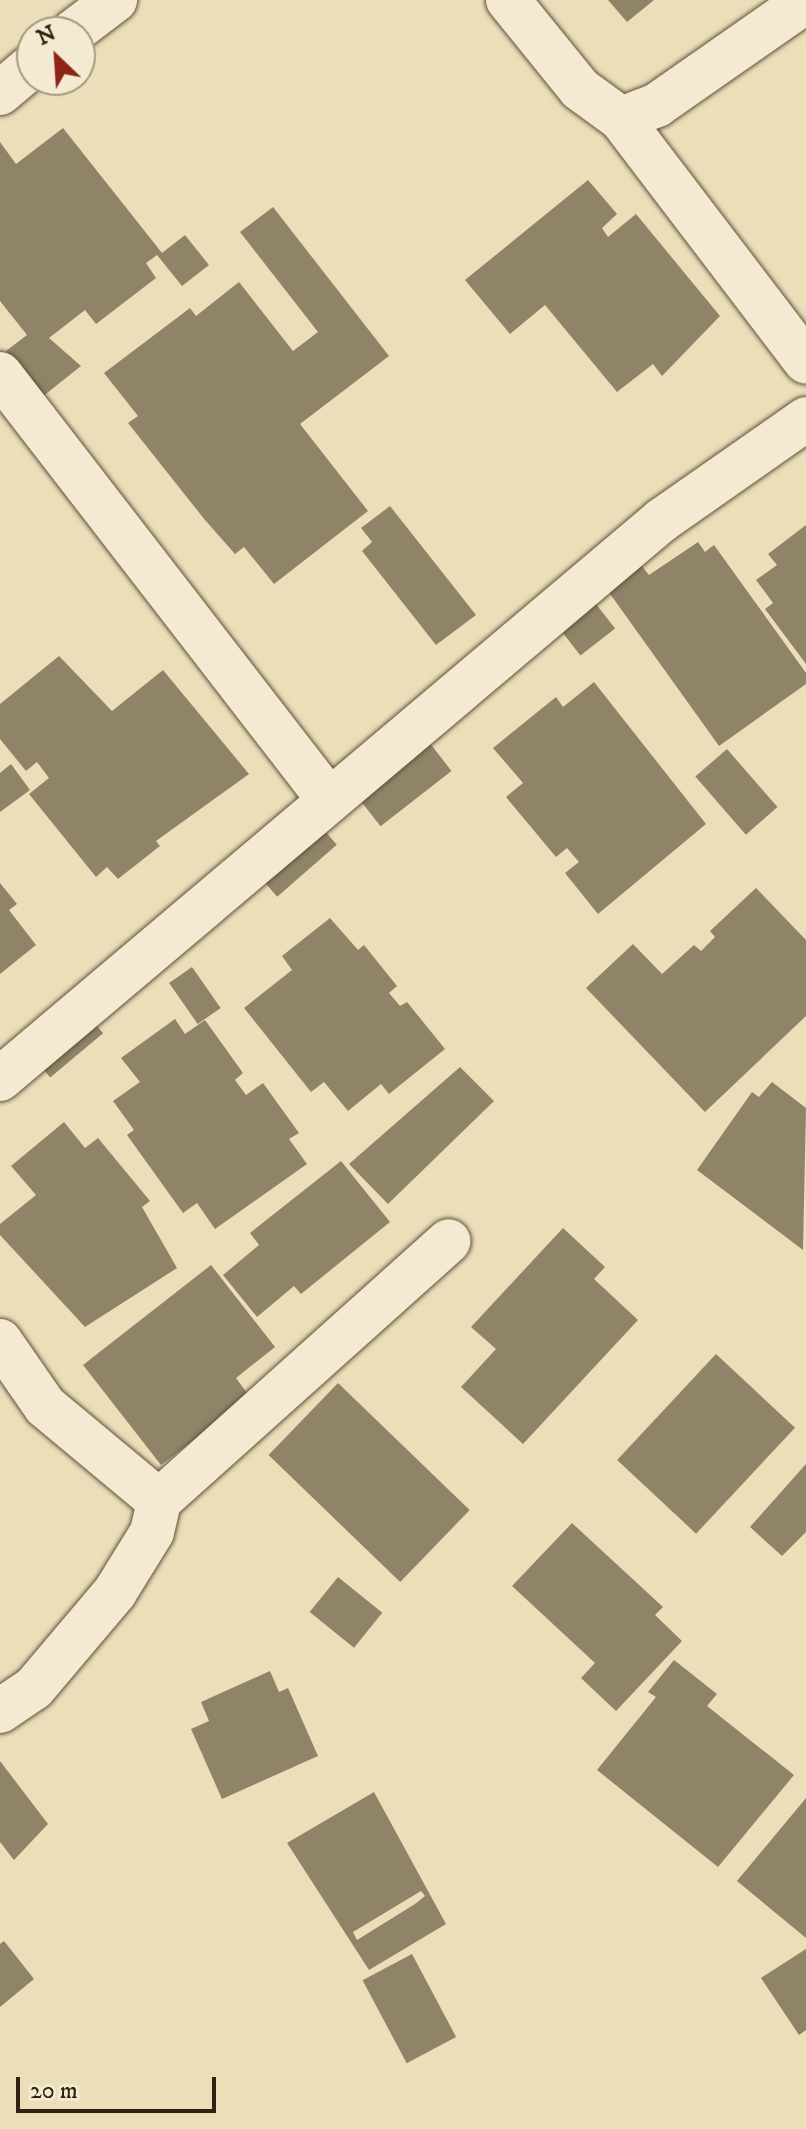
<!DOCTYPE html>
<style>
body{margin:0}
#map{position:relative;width:806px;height:2129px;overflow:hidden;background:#ecdeb8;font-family:"IM FELL DW Pica",serif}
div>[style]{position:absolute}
.building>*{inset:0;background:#908468;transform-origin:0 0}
.roads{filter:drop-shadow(0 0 2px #5d513c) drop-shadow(0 0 2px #5d513c)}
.minor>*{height:44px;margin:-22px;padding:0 22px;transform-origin:22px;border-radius:22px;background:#f3ead1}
span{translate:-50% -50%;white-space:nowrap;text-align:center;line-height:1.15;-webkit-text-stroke:6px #f3ead1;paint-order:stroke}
.north{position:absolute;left:16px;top:16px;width:80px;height:80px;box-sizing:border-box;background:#f3ead1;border:2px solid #a49a85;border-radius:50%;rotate:335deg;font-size:22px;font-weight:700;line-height:32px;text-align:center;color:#2d2212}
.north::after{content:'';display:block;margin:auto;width:28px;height:36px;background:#8f2418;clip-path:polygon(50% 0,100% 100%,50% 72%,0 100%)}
.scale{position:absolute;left:16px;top:2077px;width:200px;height:36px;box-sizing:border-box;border:4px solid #2d2212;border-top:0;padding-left:10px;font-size:24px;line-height:28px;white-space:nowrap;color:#2d2212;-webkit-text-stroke:6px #f3ead1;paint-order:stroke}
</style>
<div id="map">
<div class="building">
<div style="clip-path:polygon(608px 0,654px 0,627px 22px)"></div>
<div style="clip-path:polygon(63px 128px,162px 253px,185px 235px,209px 265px,182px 286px,157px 255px,146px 263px,156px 278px,96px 324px,85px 310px,49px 338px,81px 366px,42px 397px,6px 351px,27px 335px,0 301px,0 142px,16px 164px)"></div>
<div style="clip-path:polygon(588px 180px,617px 214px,602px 228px,608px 237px,636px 214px,720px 316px,662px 376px,653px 364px,617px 392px,545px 305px,510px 334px,465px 280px)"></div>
<div style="clip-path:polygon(273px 207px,389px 356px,300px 424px,368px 511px,274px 584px,244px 547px,235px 554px,205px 520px,128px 423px,138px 416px,104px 373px,190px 308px,196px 316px,239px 282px,293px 351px,318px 332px,240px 232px)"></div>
<div style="clip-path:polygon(390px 506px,476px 615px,436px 645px,362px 551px,372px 542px,361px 528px)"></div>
<div style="clip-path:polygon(806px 525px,806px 664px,765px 609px,773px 603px,756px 580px,777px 565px,768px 554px)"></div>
<div style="clip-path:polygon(698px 542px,705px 552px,714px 545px,806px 673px,806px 684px,719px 746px,608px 591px,642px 566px,649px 575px)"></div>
<div style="left:596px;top:604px;width:31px;height:44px;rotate:52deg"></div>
<div style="clip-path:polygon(59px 656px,112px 711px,163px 670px,249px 774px,156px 841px,160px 846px,118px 879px,107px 867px,96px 877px,29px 794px,49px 778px,37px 762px,26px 771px,0 739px,0 704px)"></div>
<div style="clip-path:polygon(594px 682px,706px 824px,598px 914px,565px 873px,579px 862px,567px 848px,556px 857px,506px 797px,523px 783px,493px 748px,556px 697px,563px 707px)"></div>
<div style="left:425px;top:737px;width:43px;height:90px;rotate:52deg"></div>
<div style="left:727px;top:749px;width:77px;height:42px;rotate:49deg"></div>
<div style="clip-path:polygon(11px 764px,30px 790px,0 812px,0 773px)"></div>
<div style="left:323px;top:829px;width:21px;height:79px;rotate:49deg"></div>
<div style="clip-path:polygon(0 883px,17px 904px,9px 910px,36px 945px,0 974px)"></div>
<div style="clip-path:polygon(756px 888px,806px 940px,806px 1016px,705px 1112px,586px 988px,633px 944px,662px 974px,694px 945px,701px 951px,715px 937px,710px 931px)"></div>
<div style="clip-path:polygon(330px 918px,358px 950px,364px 945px,397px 986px,389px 993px,400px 1006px,407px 1002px,445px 1049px,389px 1094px,381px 1084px,348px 1111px,324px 1082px,311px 1092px,244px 1008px,292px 970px,282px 956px)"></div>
<div style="left:192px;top:967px;width:50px;height:28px;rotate:55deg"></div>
<div style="left:87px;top:1014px;width:25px;height:69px;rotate:50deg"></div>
<div style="clip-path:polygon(175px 1019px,185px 1034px,205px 1020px,243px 1073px,235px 1080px,246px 1095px,263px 1083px,299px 1133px,289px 1139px,307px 1164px,215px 1229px,197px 1203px,183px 1213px,127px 1135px,134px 1130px,113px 1101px,140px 1082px,121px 1058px)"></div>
<div style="clip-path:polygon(460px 1067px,494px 1101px,388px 1204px,349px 1164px)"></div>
<div style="clip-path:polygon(772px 1082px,806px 1108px,803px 1250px,697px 1170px,752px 1092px,759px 1097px)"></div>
<div style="clip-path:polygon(64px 1122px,85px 1148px,98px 1138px,150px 1201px,142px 1207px,177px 1268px,85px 1327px,0 1235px,0 1224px,36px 1195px,11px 1166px)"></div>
<div style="clip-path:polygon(341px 1161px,390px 1222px,301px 1294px,294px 1286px,257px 1317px,223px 1275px,259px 1245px,250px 1233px)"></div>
<div style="clip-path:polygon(563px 1228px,605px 1267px,594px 1279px,638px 1320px,523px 1444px,461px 1387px,496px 1349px,471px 1327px)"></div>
<div style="clip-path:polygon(211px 1265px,275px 1347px,236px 1378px,250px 1397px,161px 1465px,83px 1365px)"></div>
<div style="left:716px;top:1354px;width:108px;height:145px;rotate:43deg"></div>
<div style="left:338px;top:1383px;width:183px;height:100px;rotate:44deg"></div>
<div style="clip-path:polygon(806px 1464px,806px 1532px,782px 1556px,750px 1527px)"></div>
<div style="clip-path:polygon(572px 1523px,663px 1607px,655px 1615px,682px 1641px,616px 1711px,581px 1678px,595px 1663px,512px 1586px)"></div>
<div style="left:338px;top:1577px;width:57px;height:45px;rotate:39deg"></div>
<div style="clip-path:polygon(674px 1660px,717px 1694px,707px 1706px,794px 1775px,718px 1867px,597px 1770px,656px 1697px,648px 1692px)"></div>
<div style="clip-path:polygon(270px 1671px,279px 1692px,288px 1688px,318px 1756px,222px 1799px,191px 1729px,209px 1721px,201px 1702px)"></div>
<div style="clip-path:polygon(0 1761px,48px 1824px,14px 1860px,0 1842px)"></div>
<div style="clip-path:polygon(evenodd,374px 1792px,446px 1924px,369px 1970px,287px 1843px,374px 1792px,421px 1891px,425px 1896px,415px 1904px,357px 1940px,353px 1932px,421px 1891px)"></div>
<div style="clip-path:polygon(806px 1798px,806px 1938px,737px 1881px)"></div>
<div style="clip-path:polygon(4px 1941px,34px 1979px,0 2007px,0 1944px)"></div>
<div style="clip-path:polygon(806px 1949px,806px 2030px,799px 2035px,761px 1978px)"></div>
<div style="left:412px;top:1954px;width:94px;height:56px;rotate:62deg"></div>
</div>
<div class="roads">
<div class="minor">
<div style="left:508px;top:0;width:114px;rotate:51deg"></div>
<div style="left:580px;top:89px;width:51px;rotate:36.2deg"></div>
<div style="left:621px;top:119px;width:39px;rotate:-21deg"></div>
<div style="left:657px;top:105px;width:182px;rotate:-34.9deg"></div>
<div style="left:73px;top:32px;width:53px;rotate:-37.3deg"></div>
<div style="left:0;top:93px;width:42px;rotate:-40.2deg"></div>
<div style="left:621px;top:119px;width:305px;rotate:52.7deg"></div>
<div style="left:0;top:374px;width:538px;rotate:52.32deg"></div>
<div style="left:0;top:1079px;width:866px;rotate:-40.18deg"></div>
<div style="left:662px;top:520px;width:176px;rotate:-35deg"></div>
<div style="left:0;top:1341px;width:79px;rotate:55.3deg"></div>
<div style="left:45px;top:1406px;width:148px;rotate:39.8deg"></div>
<div style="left:0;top:1711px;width:41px;rotate:-34.1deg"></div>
<div style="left:34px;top:1688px;width:126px;rotate:-49.8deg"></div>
<div style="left:115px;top:1592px;width:70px;rotate:-58.3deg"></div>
<div style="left:152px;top:1532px;width:32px;rotate:-77deg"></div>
<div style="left:159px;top:1501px;width:389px;rotate:-41.9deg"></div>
</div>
</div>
<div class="north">N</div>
<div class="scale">20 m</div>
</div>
